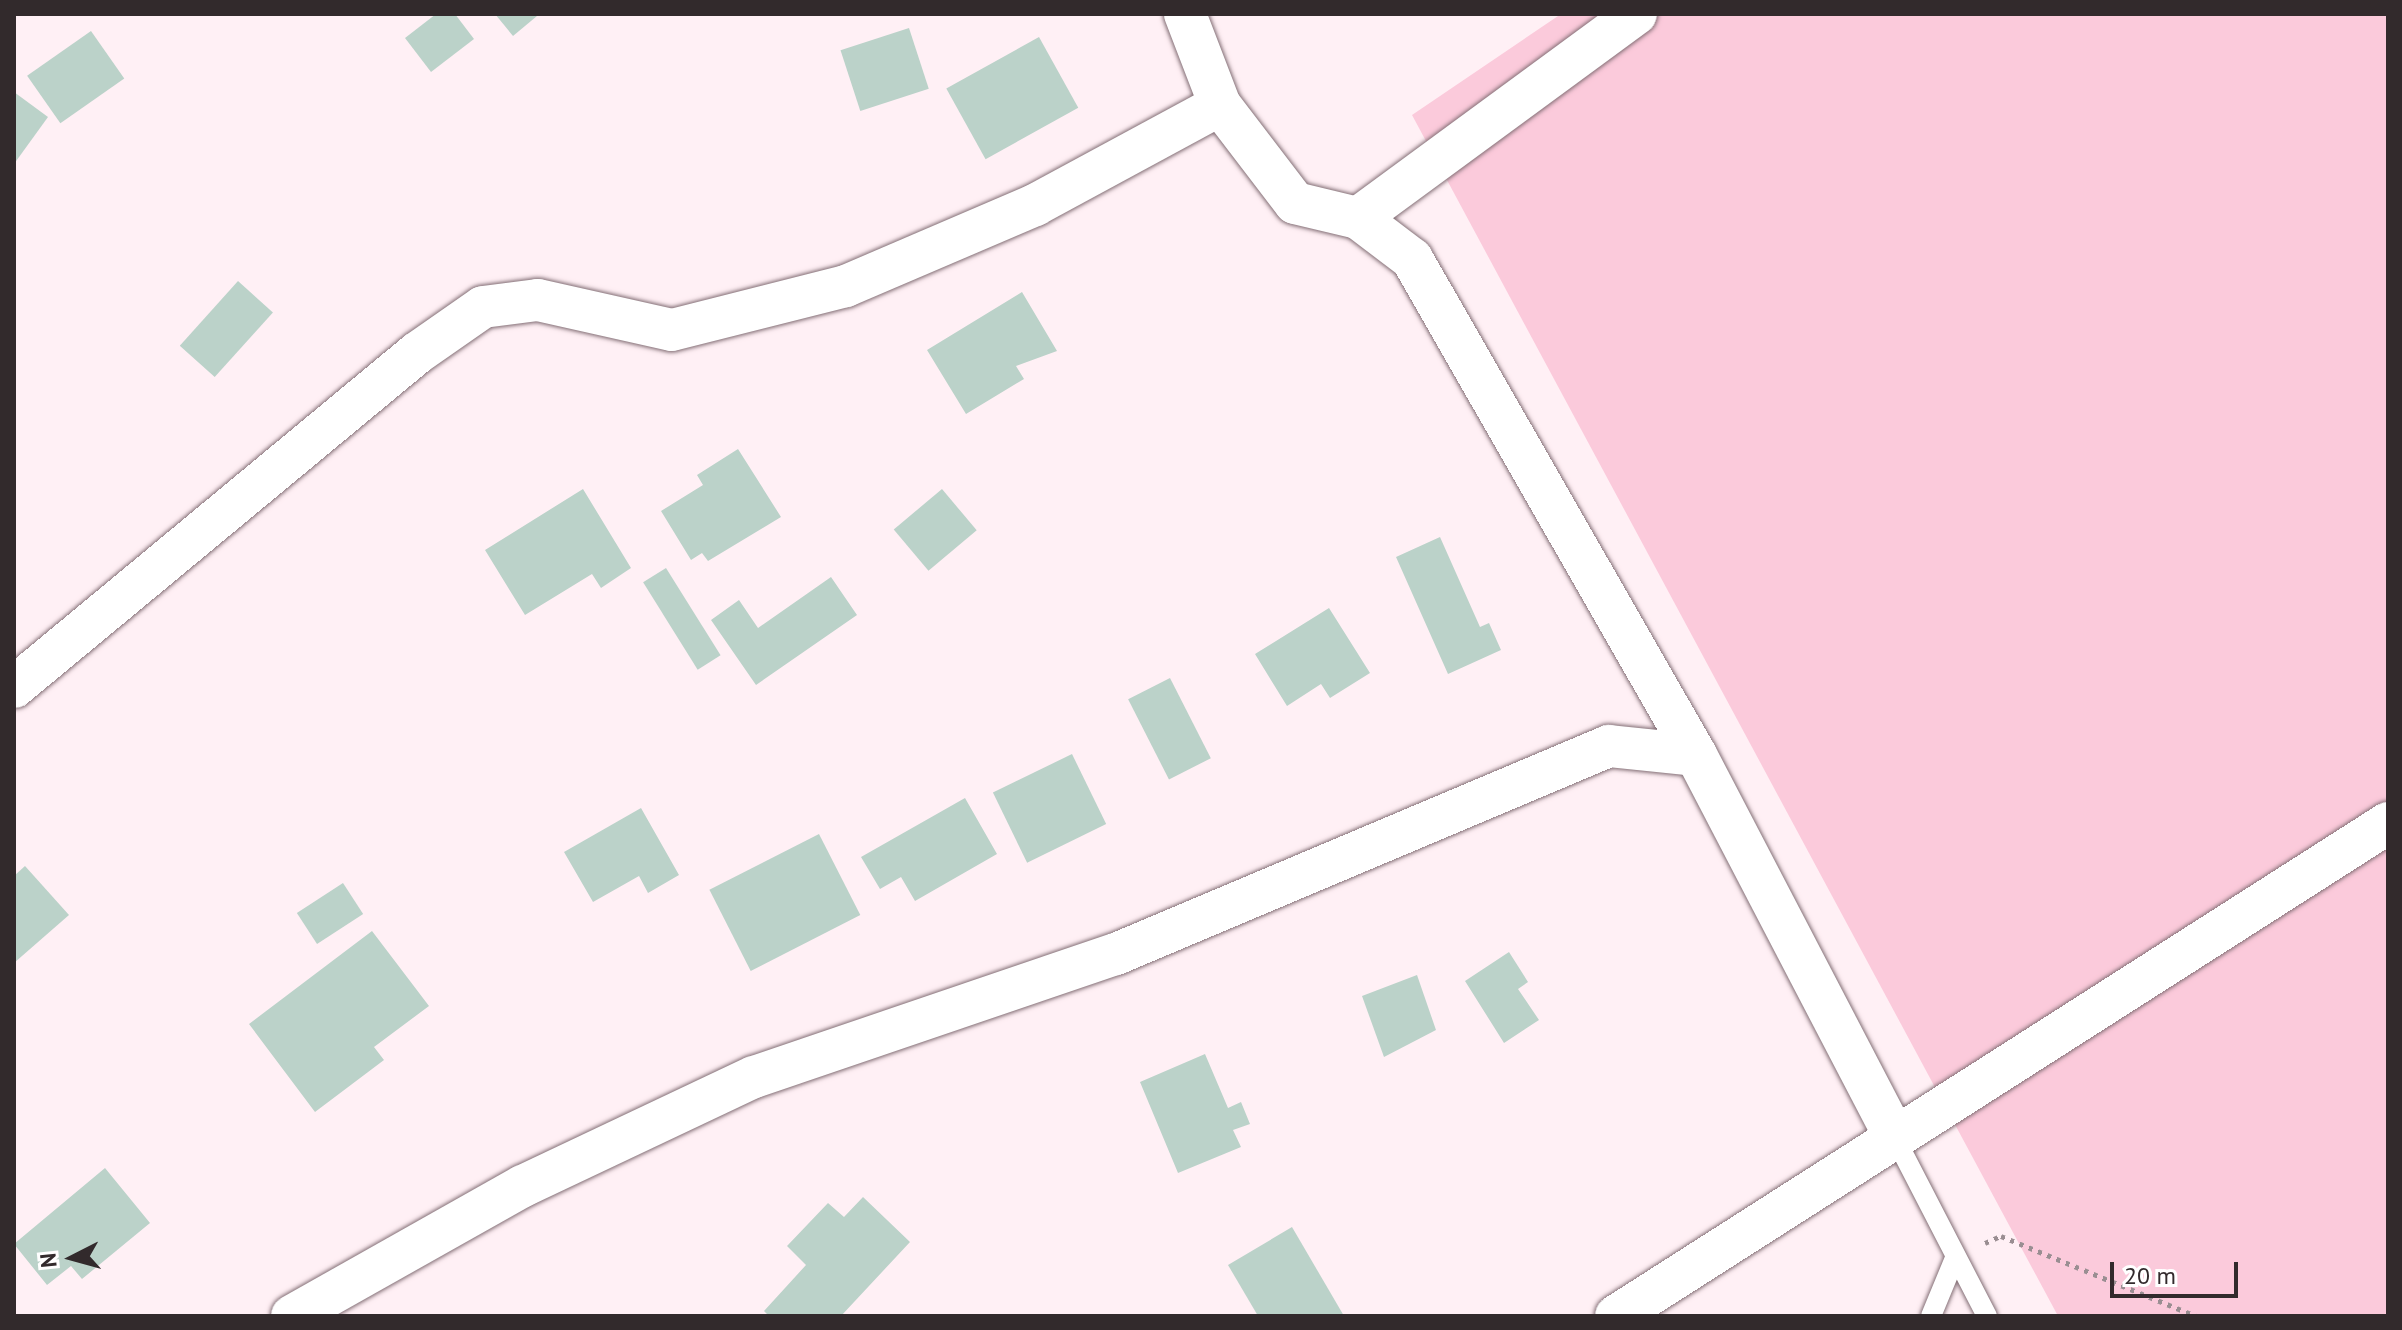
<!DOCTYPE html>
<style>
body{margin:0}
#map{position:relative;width:2402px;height:1330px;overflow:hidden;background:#fff0f5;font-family:"PT Sans",sans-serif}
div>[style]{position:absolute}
.green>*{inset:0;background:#fbcadb}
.building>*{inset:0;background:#bbd2c9;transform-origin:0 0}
.path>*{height:5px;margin-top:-2.5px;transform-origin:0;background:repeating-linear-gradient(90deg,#9a8e92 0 4px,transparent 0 10px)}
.roads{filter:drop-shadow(0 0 2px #846f76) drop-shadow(0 0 2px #846f76)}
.lane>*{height:20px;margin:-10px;padding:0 10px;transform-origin:10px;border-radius:10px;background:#fff}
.street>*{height:42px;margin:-21px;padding:0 21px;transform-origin:21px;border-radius:21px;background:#fff}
span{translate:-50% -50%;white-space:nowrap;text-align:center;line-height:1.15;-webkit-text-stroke:8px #fff;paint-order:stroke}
.frame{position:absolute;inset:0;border:16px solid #322a2c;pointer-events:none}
.north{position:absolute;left:32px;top:1218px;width:80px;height:80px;-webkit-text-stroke:6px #fff;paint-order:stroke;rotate:264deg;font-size:22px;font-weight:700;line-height:32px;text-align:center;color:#322a2c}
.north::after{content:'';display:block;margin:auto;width:28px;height:36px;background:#322a2c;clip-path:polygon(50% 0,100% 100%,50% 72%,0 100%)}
.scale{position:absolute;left:2110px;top:1262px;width:128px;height:36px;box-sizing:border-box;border:4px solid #322a2c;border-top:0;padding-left:10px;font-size:24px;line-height:28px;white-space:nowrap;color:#322a2c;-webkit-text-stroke:6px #fff;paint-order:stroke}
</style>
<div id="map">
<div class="green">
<div style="clip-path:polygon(1561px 14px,2388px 14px,2388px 1316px,2058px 1316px,1412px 115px)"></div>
</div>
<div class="building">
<div style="clip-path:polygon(436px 14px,455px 14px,474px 39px,431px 72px,405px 38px)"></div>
<div style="clip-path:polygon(495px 14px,535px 14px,537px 16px,513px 36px)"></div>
<div style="left:909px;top:28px;width:64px;height:72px;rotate:72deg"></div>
<div style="left:91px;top:31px;width:58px;height:78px;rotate:55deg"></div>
<div style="left:1039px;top:37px;width:81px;height:106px;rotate:61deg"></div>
<div style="clip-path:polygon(14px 92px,48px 117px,14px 164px)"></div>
<div style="left:238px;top:281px;width:47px;height:87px;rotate:42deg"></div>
<div style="clip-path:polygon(1022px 292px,1057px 351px,1016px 366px,1024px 379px,966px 414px,927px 350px)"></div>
<div style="clip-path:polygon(738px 449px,781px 517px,708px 561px,702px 553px,691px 560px,661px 511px,703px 485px,697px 475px)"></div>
<div style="clip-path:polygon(583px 489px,631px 568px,601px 588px,592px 574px,525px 615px,485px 550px)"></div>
<div style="left:942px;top:489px;width:54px;height:63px;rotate:50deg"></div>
<div style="clip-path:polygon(1440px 537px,1480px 627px,1489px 623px,1501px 650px,1448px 674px,1396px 557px)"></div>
<div style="left:666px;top:568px;width:103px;height:27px;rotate:58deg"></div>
<div style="clip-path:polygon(831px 577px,857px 615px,756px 685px,711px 620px,739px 600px,758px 628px)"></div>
<div style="clip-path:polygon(1329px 608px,1370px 673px,1330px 698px,1321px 684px,1287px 706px,1255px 654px)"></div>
<div style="left:1170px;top:678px;width:90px;height:47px;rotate:63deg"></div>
<div style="left:1072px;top:754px;width:78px;height:88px;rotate:64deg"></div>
<div style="clip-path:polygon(965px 798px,997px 854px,915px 901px,901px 877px,880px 889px,861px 857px)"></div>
<div style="clip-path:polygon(641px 808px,679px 875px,648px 893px,639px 876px,593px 902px,564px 852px)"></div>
<div style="left:819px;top:834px;width:91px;height:123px;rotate:63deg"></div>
<div style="clip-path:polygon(25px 866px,69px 915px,14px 963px,14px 876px)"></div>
<div style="left:343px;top:883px;width:37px;height:55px;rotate:57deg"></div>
<div style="clip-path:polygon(372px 931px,429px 1006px,374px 1047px,384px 1060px,315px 1112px,249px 1024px)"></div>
<div style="clip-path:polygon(1509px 952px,1528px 982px,1518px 989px,1539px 1020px,1504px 1043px,1465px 981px)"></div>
<div style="clip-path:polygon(1417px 975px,1436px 1030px,1384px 1057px,1362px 996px)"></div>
<div style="clip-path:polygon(1205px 1054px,1228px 1108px,1241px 1102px,1250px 1124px,1233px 1130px,1241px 1147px,1178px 1173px,1140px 1082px)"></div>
<div style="clip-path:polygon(105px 1168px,150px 1223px,82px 1279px,71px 1266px,47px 1285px,14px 1244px)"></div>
<div style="clip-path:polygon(863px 1197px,910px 1242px,841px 1316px,769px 1316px,764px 1311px,806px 1265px,787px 1246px,828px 1203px,844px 1217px)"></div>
<div style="clip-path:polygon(1292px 1227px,1344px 1316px,1258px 1316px,1228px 1265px)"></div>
</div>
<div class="path">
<div style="left:1985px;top:1243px;width:17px;rotate:-24deg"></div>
<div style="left:2001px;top:1236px;width:211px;rotate:22.3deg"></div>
</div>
<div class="roads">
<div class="lane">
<div style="left:1894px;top:1136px;width:203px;rotate:62.7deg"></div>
<div style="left:1931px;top:1316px;width:63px;rotate:-67.5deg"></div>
</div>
<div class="street">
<div style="left:1185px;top:14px;width:97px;rotate:69deg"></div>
<div style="left:1220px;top:105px;width:123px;rotate:52.6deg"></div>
<div style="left:1295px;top:203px;width:65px;rotate:13.4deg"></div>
<div style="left:1358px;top:218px;width:68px;rotate:37.2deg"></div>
<div style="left:1412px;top:259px;width:572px;rotate:60.21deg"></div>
<div style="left:1696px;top:755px;width:429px;rotate:62.5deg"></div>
<div style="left:1358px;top:218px;width:345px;rotate:-36.3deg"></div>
<div style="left:14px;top:687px;width:523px;rotate:-39.65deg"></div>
<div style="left:417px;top:353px;width:80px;rotate:-34.9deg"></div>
<div style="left:483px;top:307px;width:55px;rotate:-7.3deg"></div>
<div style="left:538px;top:300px;width:137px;rotate:12.6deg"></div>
<div style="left:672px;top:330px;width:179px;rotate:-14.2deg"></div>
<div style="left:846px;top:286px;width:206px;rotate:-23.2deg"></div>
<div style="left:1035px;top:205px;width:210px;rotate:-28.4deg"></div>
<div style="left:292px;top:1316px;width:265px;rotate:-29.4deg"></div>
<div style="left:523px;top:1186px;width:255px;rotate:-25.3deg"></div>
<div style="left:754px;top:1077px;width:382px;rotate:-18.8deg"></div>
<div style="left:1116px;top:954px;width:535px;rotate:-22.88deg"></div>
<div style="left:1609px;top:746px;width:87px;rotate:5.9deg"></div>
<div style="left:1616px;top:1316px;width:916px;rotate:-32.56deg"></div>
</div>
</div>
<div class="frame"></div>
<div class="north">N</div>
<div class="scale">20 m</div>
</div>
